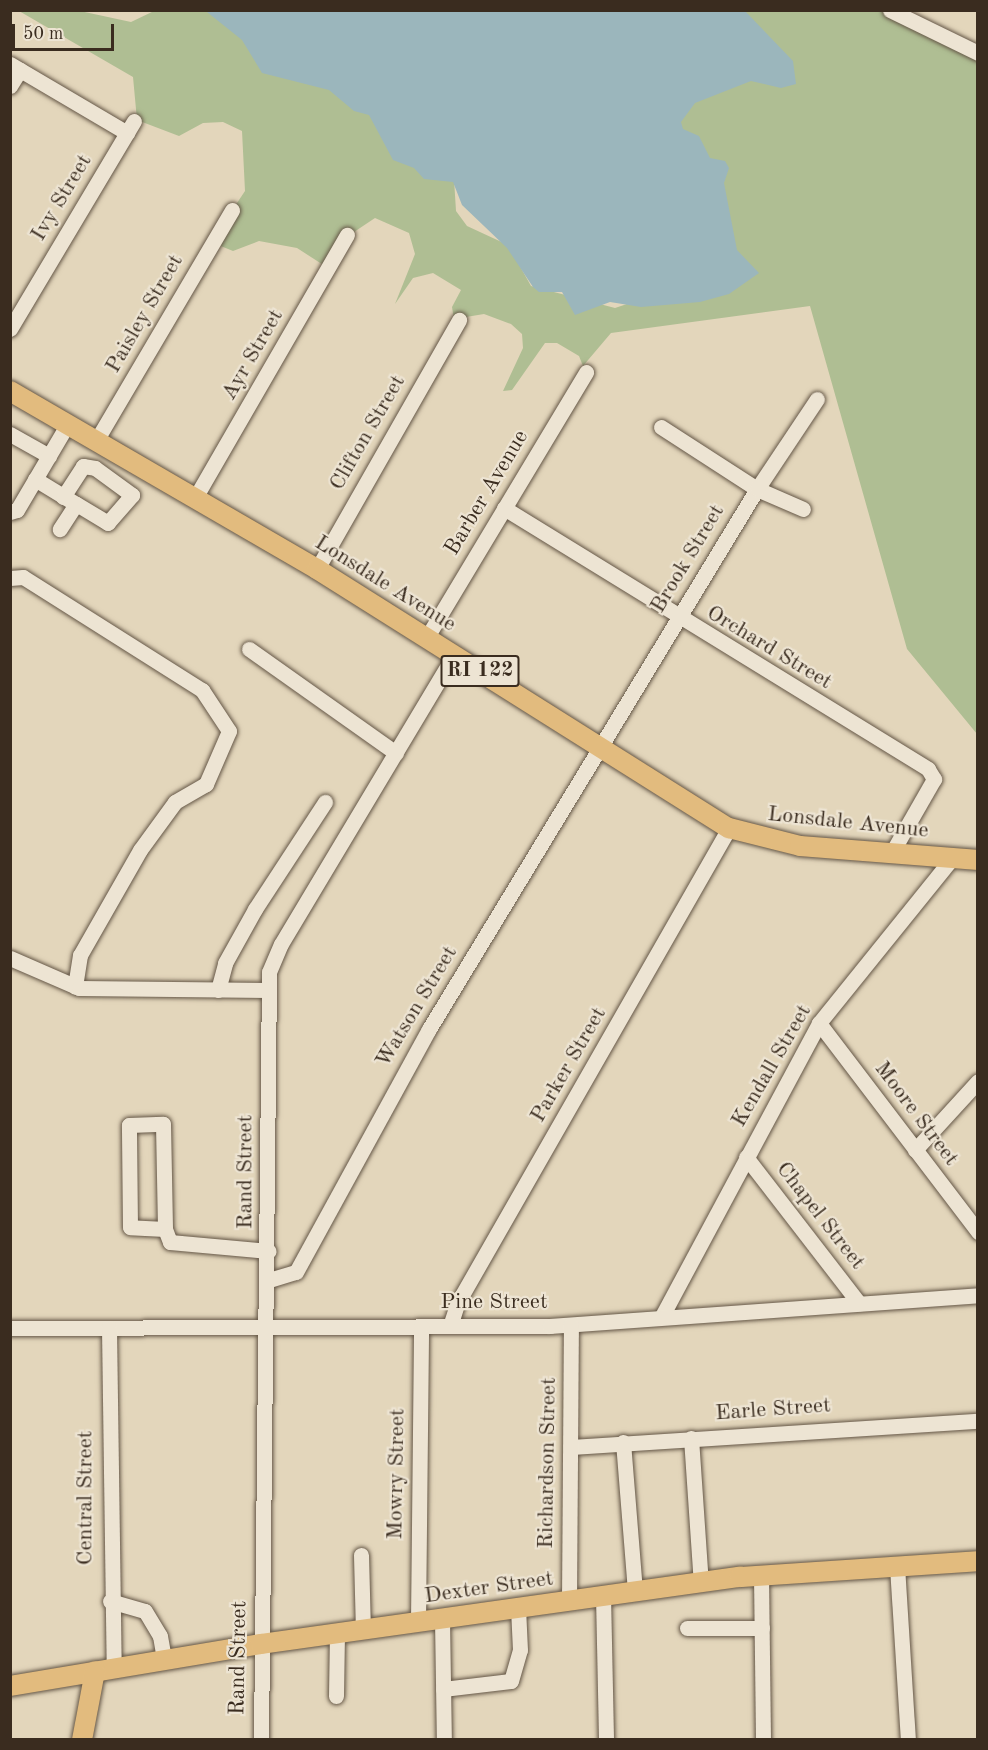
<!DOCTYPE html>
<style>
body{margin:0}
#map{position:relative;width:988px;height:1750px;overflow:hidden;background:#e3d6bb;font-family:"Old Standard TT",serif}
div>[style]{position:absolute}
.green>*{inset:0;background:#afbe93}
.water>*{inset:0;background:#9bb6bc}
.roads{filter:drop-shadow(0 0 2px #645646) drop-shadow(0 0 2px #645646)}
.minor>*{height:15px;margin:-7.5px;padding:0 7.5px;transform-origin:7.5px;border-radius:7.5px;background:#ede4d3}
.major>*{height:20px;margin:-10px;padding:0 10px;transform-origin:10px;border-radius:10px;background:#e2bb7e}
span{translate:-50% -50%;white-space:nowrap;text-align:center;line-height:1.15;-webkit-text-stroke:4.5px #ede4d3;paint-order:stroke}
.shield-label span{padding:2px 4px;background:#ede4d3;border:2px solid;border-radius:4px;-webkit-text-stroke-width:0}
.shield-label{font-size:21px;color:#3a2c1f;font-weight:700}
.street-label{font-size:22px;color:#3a2c1f}
.frame{position:absolute;inset:0;border:12px solid #3a2c1f;pointer-events:none}
.scale{position:absolute;left:12px;top:24px;width:102px;height:27px;box-sizing:border-box;border:3px solid #3a2c1f;border-top:0;padding-left:8px;font-size:18px;line-height:21px;white-space:nowrap;color:#3a2c1f;-webkit-text-stroke:4px #ede4d3;paint-order:stroke}
</style>
<div id="map">
<div class="green">
<div style="clip-path:polygon(19px 11px,80px 11px,131px 22px,154px 11px,330px 11px,454px 179px,456px 211px,467px 226px,508px 245px,531px 286px,615px 308px,627px 304px,626px 218px,736px 11px,890px 11px,977px 54px,977px 734px,907px 649px,810px 306px,611px 333px,583px 366px,579px 356px,557px 343px,545px 343px,512px 390px,503px 391px,523px 348px,522px 334px,511px 324px,484px 314px,454px 319px,452px 307px,461px 290px,433px 273px,413px 278px,395px 304px,415px 254px,409px 233px,375px 218px,348px 236px,328px 268px,297px 248px,259px 241px,233px 251px,211px 242px,245px 191px,242px 131px,223px 122px,203px 123px,179px 136px,137px 120px,133px 77px)"></div>
</div>
<div class="water">
<div style="clip-path:polygon(745px 11px,793px 61px,796px 84px,781px 88px,751px 81px,695px 103px,681px 122px,683px 129px,699px 136px,710px 158px,725px 161px,729px 168px,724px 183px,737px 250px,759px 273px,729px 294px,700px 302px,641px 307px,610px 302px,575px 315px,562px 292px,539px 292px,533px 287px,507px 248px,462px 205px,453px 182px,424px 179px,414px 168px,393px 160px,369px 115px,354px 111px,329px 90px,262px 73px,242px 40px,207px 12px)"></div>
</div>
<div class="roads">
<div class="minor">
<div style="left:890px;top:10px;width:98px;rotate:26deg"></div>
<div style="left:10px;top:64px;width:136px;rotate:30.5deg"></div>
<div style="left:10px;top:86px;width:19px;rotate:-58deg"></div>
<div style="left:10px;top:329px;width:242px;rotate:-59.2deg"></div>
<div style="left:661px;top:427px;width:114px;rotate:32.9deg"></div>
<div style="left:757px;top:489px;width:50px;rotate:23.5deg"></div>
<div style="left:10px;top:434px;width:45px;rotate:29.4deg"></div>
<div style="left:96px;top:441px;width:268px;rotate:-59.5deg"></div>
<div style="left:35px;top:479px;width:48px;rotate:31.4deg"></div>
<div style="left:76px;top:504px;width:30px;rotate:123deg"></div>
<div style="left:63px;top:497px;width:37px;rotate:-57deg"></div>
<div style="left:83px;top:466px;width:12px;rotate:9deg"></div>
<div style="left:95px;top:468px;width:46px;rotate:36.1deg"></div>
<div style="left:132px;top:495px;width:37px;rotate:131deg"></div>
<div style="left:108px;top:523px;width:37px;rotate:-149deg"></div>
<div style="left:195px;top:498px;width:304px;rotate:-60deg"></div>
<div style="left:504px;top:508px;width:498px;rotate:31.6deg"></div>
<div style="left:928px;top:769px;width:12px;rotate:59deg"></div>
<div style="left:934px;top:779px;width:86px;rotate:119.8deg"></div>
<div style="left:10px;top:512px;width:7px;rotate:-16deg"></div>
<div style="left:17px;top:510px;width:99px;rotate:-59.5deg"></div>
<div style="left:317px;top:569px;width:287px;rotate:-60.3deg"></div>
<div style="left:10px;top:578px;width:13px;rotate:-4deg"></div>
<div style="left:23px;top:577px;width:212px;rotate:32.3deg"></div>
<div style="left:202px;top:690px;width:49px;rotate:56.6deg"></div>
<div style="left:229px;top:731px;width:58px;rotate:113.5deg"></div>
<div style="left:206px;top:784px;width:36px;rotate:150deg"></div>
<div style="left:175px;top:802px;width:59px;rotate:126.1deg"></div>
<div style="left:140px;top:850px;width:121px;rotate:119.7deg"></div>
<div style="left:80px;top:955px;width:32px;rotate:99deg"></div>
<div style="left:427px;top:637px;width:309px;rotate:-59deg"></div>
<div style="left:249px;top:649px;width:180px;rotate:35.3deg"></div>
<div style="left:10px;top:958px;width:75px;rotate:23.5deg"></div>
<div style="left:79px;top:988px;width:189px;rotate:0.6deg"></div>
<div style="left:218px;top:990px;width:28px;rotate:-75deg"></div>
<div style="left:225px;top:963px;width:62px;rotate:-60.9deg"></div>
<div style="left:255px;top:909px;width:128px;rotate:-56.8deg"></div>
<div style="left:819px;top:1023px;width:263px;rotate:52.7deg"></div>
<div style="left:915px;top:1150px;width:93px;rotate:-47.6deg"></div>
<div style="left:746px;top:1157px;width:185px;rotate:52.3deg"></div>
<div style="left:165px;top:1229px;width:35px;rotate:-177deg"></div>
<div style="left:130px;top:1227px;width:102px;rotate:-90.6deg"></div>
<div style="left:129px;top:1125px;width:34px;rotate:-2deg"></div>
<div style="left:163px;top:1124px;width:105px;rotate:88.9deg"></div>
<div style="left:165px;top:1229px;width:14px;rotate:69deg"></div>
<div style="left:170px;top:1242px;width:99px;rotate:5.2deg"></div>
<div style="left:269px;top:1280px;width:28px;rotate:-17deg"></div>
<div style="left:296px;top:1272px;width:277px;rotate:-61.3deg"></div>
<div style="left:429px;top:1029px;width:632px;rotate:-58.73deg"></div>
<div style="left:757px;top:489px;width:108px;rotate:-56.3deg"></div>
<div style="left:662px;top:1316px;width:332px;rotate:-61.8deg"></div>
<div style="left:819px;top:1023px;width:212px;rotate:-51.1deg"></div>
<div style="left:450px;top:1326px;width:25px;rotate:-72deg"></div>
<div style="left:458px;top:1302px;width:546px;rotate:-60.24deg"></div>
<div style="left:10px;top:1328px;width:540px;rotate:-0.21deg"></div>
<div style="left:550px;top:1326px;width:429px;rotate:-4.1deg"></div>
<div style="left:109px;top:1328px;width:339px;rotate:89.2deg"></div>
<div style="left:691px;top:1438px;width:145px;rotate:86.1deg"></div>
<div style="left:623px;top:1442px;width:149px;rotate:85.4deg"></div>
<div style="left:571px;top:1447px;width:408px;rotate:-3.7deg"></div>
<div style="left:361px;top:1555px;width:75px;rotate:88.5deg"></div>
<div style="left:897px;top:1566px;width:174px;rotate:86.4deg"></div>
<div style="left:761px;top:1575px;width:165px;rotate:89.3deg"></div>
<div style="left:603px;top:1595px;width:145px;rotate:88.8deg"></div>
<div style="left:110px;top:1601px;width:36px;rotate:16deg"></div>
<div style="left:145px;top:1611px;width:29px;rotate:59deg"></div>
<div style="left:160px;top:1636px;width:23px;rotate:80deg"></div>
<div style="left:569px;top:1601px;width:276px;rotate:-89.6deg"></div>
<div style="left:442px;top:1619px;width:121px;rotate:89.1deg"></div>
<div style="left:418px;top:1622px;width:296px;rotate:-89.4deg"></div>
<div style="left:687px;top:1628px;width:75px"></div>
<div style="left:443px;top:1689px;width:68px;rotate:-6.7deg"></div>
<div style="left:511px;top:1681px;width:32px;rotate:-74deg"></div>
<div style="left:520px;top:1650px;width:42px;rotate:-92.7deg"></div>
<div style="left:336px;top:1696px;width:62px;rotate:-89.1deg"></div>
<div style="left:261px;top:1740px;width:768px;rotate:-89.4deg"></div>
<div style="left:269px;top:972px;width:30px;rotate:-67deg"></div>
<div style="left:281px;top:944px;width:337px;rotate:-59.1deg"></div>
</div>
<div class="major">
<div style="left:10px;top:391px;width:355px;rotate:30.1deg"></div>
<div style="left:317px;top:569px;width:487px;rotate:32.2deg"></div>
<div style="left:729px;top:828px;width:73px;rotate:14.2deg"></div>
<div style="left:800px;top:846px;width:179px;rotate:4.5deg"></div>
<div style="left:10px;top:1686px;width:254px;rotate:-9.5deg"></div>
<div style="left:261px;top:1644px;width:484px;rotate:-8deg"></div>
<div style="left:740px;top:1577px;width:239px;rotate:-3.8deg"></div>
<div style="left:82px;top:1740px;width:70px;rotate:-79.3deg"></div>
</div>
</div>
<div class="shield-label">
<span style="left:480px;top:671px">RI 122</span>
</div>
<div class="street-label">
<span style="left:62px;top:198px;rotate:-59deg">Ivy Street</span>
<span style="left:145px;top:314px;rotate:-60deg">Paisley Street</span>
<span style="left:253px;top:355px;rotate:-60deg">Ayr Street</span>
<span style="left:368px;top:433px;rotate:-60deg">Clifton Street</span>
<span style="left:487px;top:493px;rotate:-59deg">Barber Avenue</span>
<span style="left:688px;top:559px;rotate:-59deg">Brook Street</span>
<span style="left:385px;top:584px;rotate:32deg">Lonsdale Avenue</span>
<span style="left:769px;top:648px;rotate:31deg">Orchard Street</span>
<span style="left:848px;top:823px;rotate:6deg">Lonsdale Avenue</span>
<span style="left:417px;top:1007px;rotate:-59deg">Watson Street</span>
<span style="left:569px;top:1065px;rotate:-60deg">Parker Street</span>
<span style="left:772px;top:1066px;rotate:-60deg">Kendall Street</span>
<span style="left:916px;top:1114px;rotate:53deg">Moore Street</span>
<span style="left:246px;top:1172px;rotate:-90deg">Rand Street</span>
<span style="left:820px;top:1216px;rotate:52deg">Chapel Street</span>
<span style="left:494px;top:1303px">Pine Street</span>
<span style="left:773px;top:1410px;rotate:-4deg">Earle Street</span>
<span style="left:548px;top:1463px;rotate:-89deg">Richardson Street</span>
<span style="left:397px;top:1474px;rotate:-89deg">Mowry Street</span>
<span style="left:86px;top:1498px;rotate:-90deg">Central Street</span>
<span style="left:489px;top:1588px;rotate:-8deg">Dexter Street</span>
<span style="left:239px;top:1658px;rotate:-89deg">Rand Street</span>
</div>
<div class="frame"></div>
<div class="scale">50 m</div>
</div>
